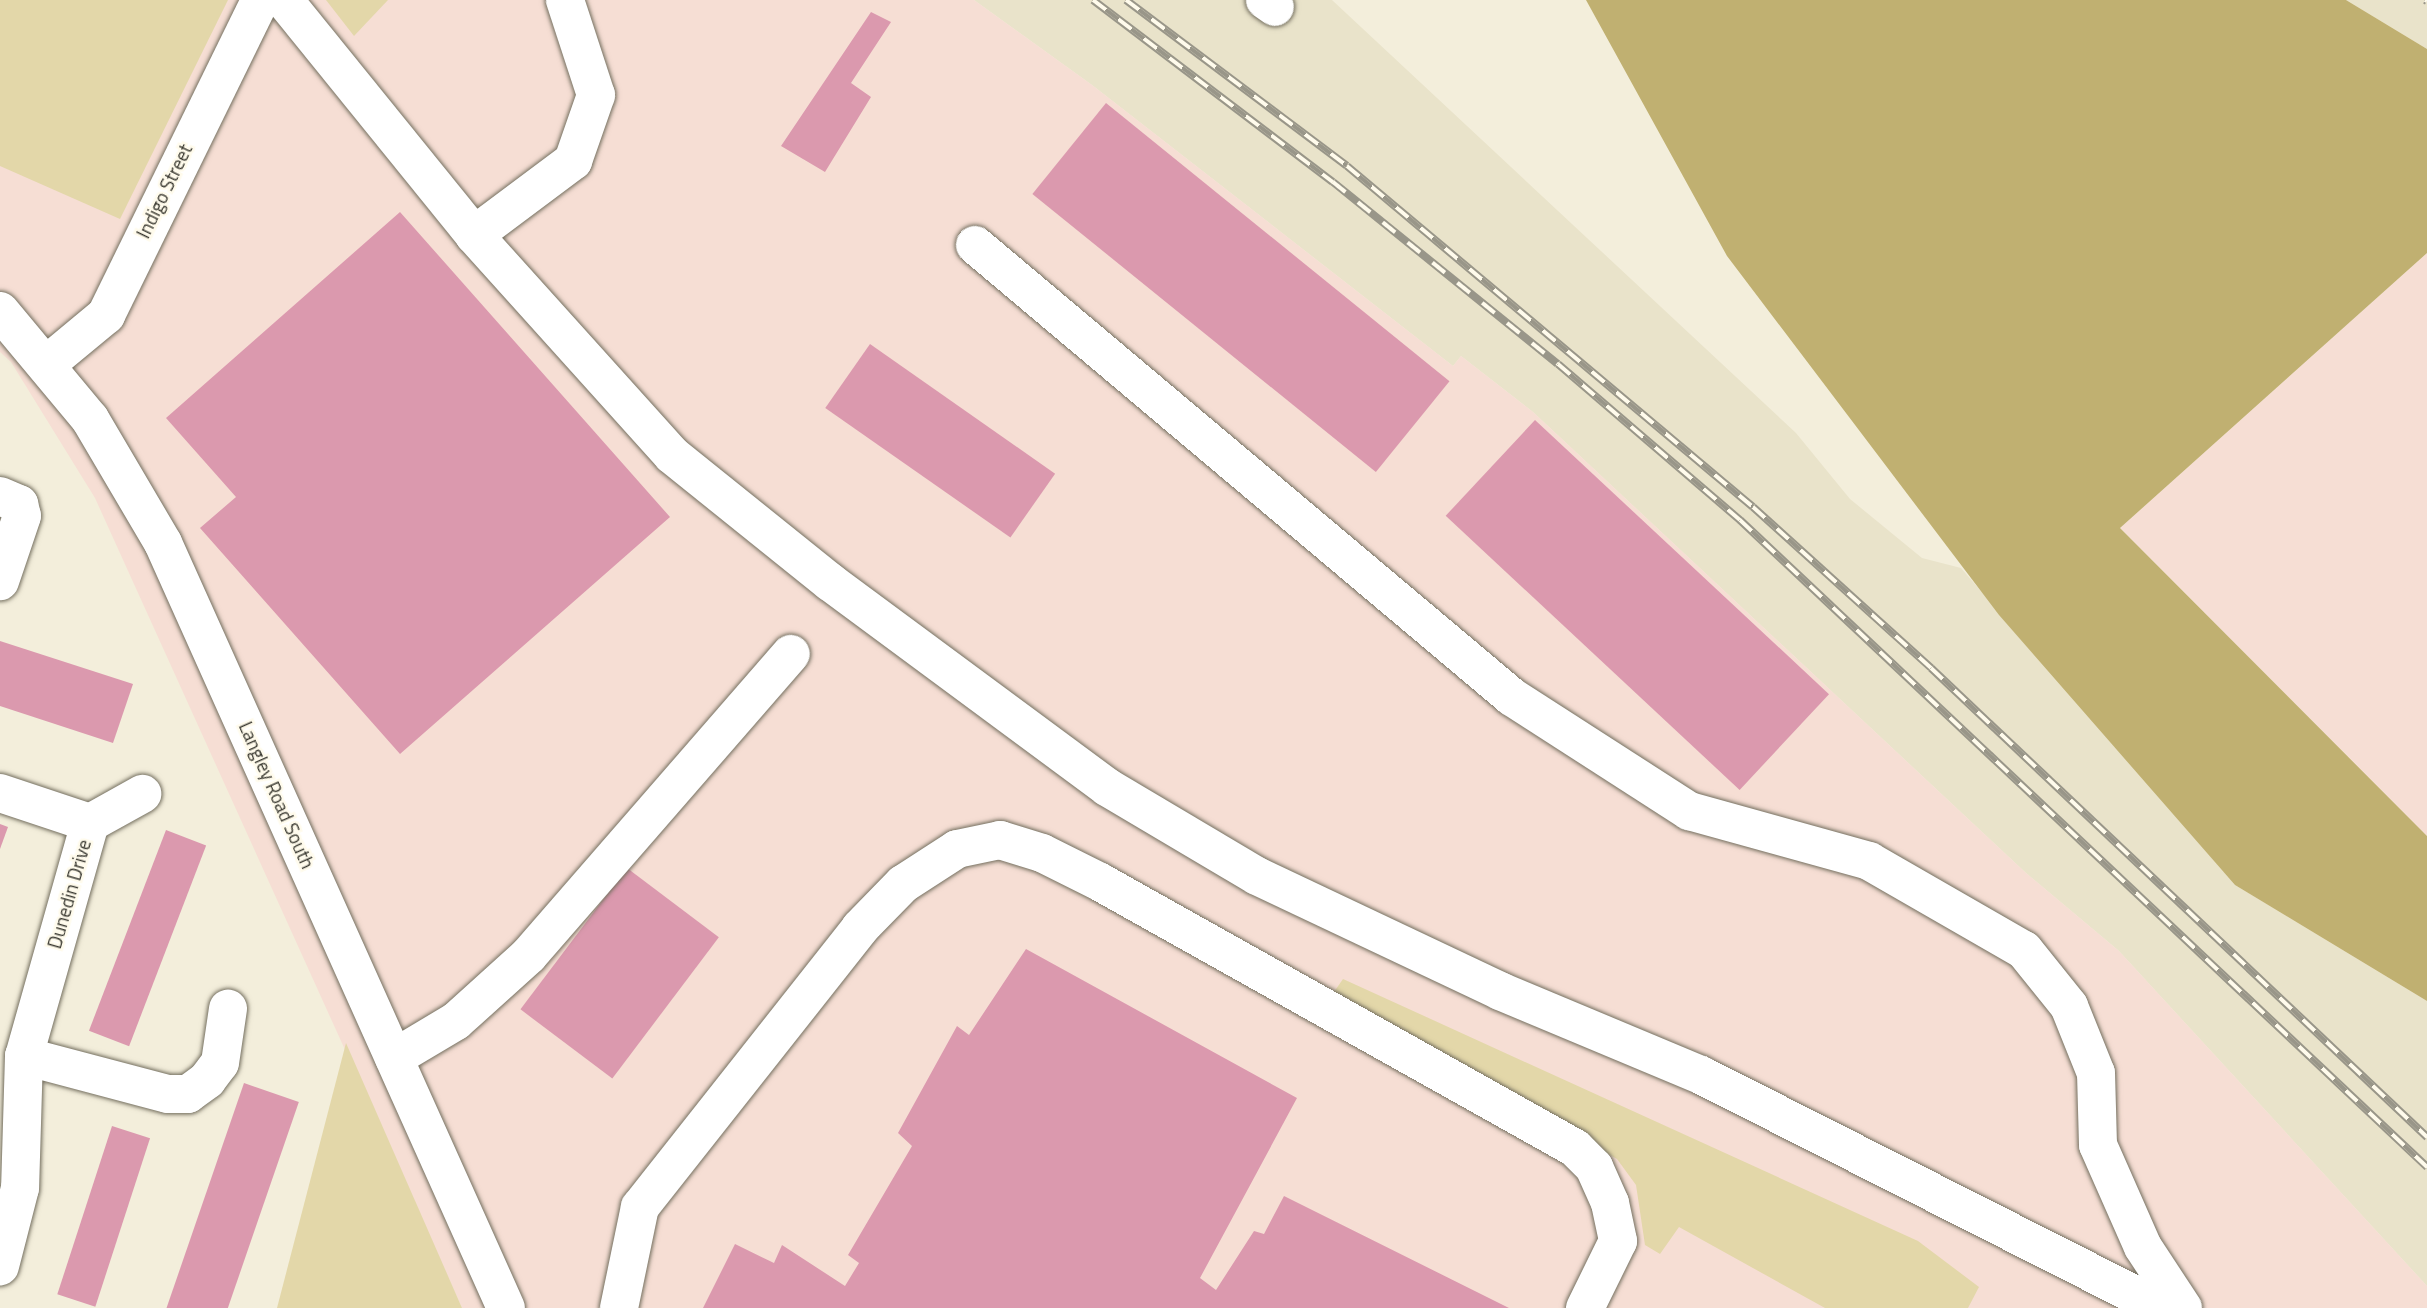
<!DOCTYPE html>
<style>
body{margin:0}
#map{position:relative;width:2427px;height:1308px;overflow:hidden;background:#f3eedb;font-family:"Titillium Web",sans-serif}
div>[style]{position:absolute}
.built>*{inset:0;background:#e9e3ca}
.industrial>*{inset:0;background:#f6ded4}
.green>*{inset:0;background:#e3d7a9}
.forest>*{inset:0;background:#c0b071}
.building>*{inset:0;background:#db99ae;transform-origin:0 0}
.roads{filter:drop-shadow(0 0 2px #746f5f) drop-shadow(0 0 2px #746f5f)}
.minor>*{height:38px;margin:-19px;padding:0 19px;transform-origin:19px;border-radius:19px;background:#fff}
.rail>*{height:8px;margin-top:-4px;transform-origin:0;background:repeating-linear-gradient(90deg,#fffbec 0 16px,#999689 0 32px);box-sizing:border-box;border-block:2px solid #999689}
span{translate:-50% -50%;white-space:nowrap;text-align:center;line-height:1.15;-webkit-text-stroke:5px #fffbec;paint-order:stroke}
.street-label{font-size:19px;color:#38372f}
</style>
<div id="map">
<div class="built">
<div style="clip-path:polygon(974px 0,1332px 0,1796px 433px,1850px 499px,1922px 558px,1961px 568px,2235px 885px,2427px 1001px,2427px 1286px,2119px 951px,2026px 873px,1533px 412px,1461px 356px,1453px 366px,1092px 85px)"></div>
<div style="clip-path:polygon(2346px 0,2427px 0,2427px 49px)"></div>
</div>
<div class="industrial">
<div style="clip-path:polygon(0 0,974px 0,1092px 85px,1453px 366px,1461px 356px,1533px 412px,2026px 873px,2119px 951px,2427px 1286px,2427px 1308px,462px 1308px,95px 498px,11px 362px,0 352px)"></div>
<div style="clip-path:polygon(2427px 253px,2427px 836px,2120px 528px)"></div>
</div>
<div class="green">
<div style="clip-path:polygon(0 0,228px 0,120px 219px,0 166px)"></div>
<div style="clip-path:polygon(326px 0,388px 0,354px 36px)"></div>
<div style="clip-path:polygon(1343px 979px,1918px 1241px,1979px 1287px,1968px 1308px,1825px 1308px,1679px 1227px,1660px 1254px,1645px 1245px,1636px 1185px,1617px 1159px,1329px 999px)"></div>
<div style="clip-path:polygon(346px 1043px,462px 1308px,277px 1308px)"></div>
</div>
<div class="forest">
<div style="clip-path:polygon(1586px 0,2346px 0,2427px 49px,2427px 253px,2120px 528px,2427px 836px,2427px 1001px,2235px 885px,1999px 615px,1727px 256px)"></div>
</div>
<div class="building">
<div style="clip-path:polygon(871px 12px,891px 22px,851px 83px,871px 97px,825px 172px,781px 146px)"></div>
<div style="left:1106px;top:103px;width:442px;height:117px;rotate:39deg"></div>
<div style="clip-path:polygon(400px 212px,670px 517px,400px 754px,200px 528px,236px 497px,166px 418px)"></div>
<div style="left:870px;top:344px;width:226px;height:78px;rotate:35deg"></div>
<div style="left:1535px;top:420px;width:402px;height:131px;rotate:43deg"></div>
<div style="clip-path:polygon(0 641px,133px 684px,113px 743px,0 706px)"></div>
<div style="clip-path:polygon(0 824px,8px 827px,0 849px)"></div>
<div style="left:166px;top:830px;width:43px;height:215px;rotate:21deg"></div>
<div style="left:627px;top:868px;width:115px;height:177px;rotate:37deg"></div>
<div style="clip-path:polygon(1026px 949px,1297px 1098px,1200px 1278px,1216px 1290px,1254px 1231px,1264px 1234px,1284px 1196px,1509px 1308px,703px 1308px,735px 1244px,774px 1263px,782px 1245px,845px 1286px,859px 1263px,848px 1255px,912px 1146px,898px 1133px,957px 1026px,969px 1035px)"></div>
<div style="left:244px;top:1083px;width:58px;height:238px;rotate:19deg"></div>
<div style="left:112px;top:1126px;width:40px;height:177px;rotate:18deg"></div>
</div>
<div class="roads">
<div class="minor">
<div style="left:284px;top:0;width:302px;rotate:51deg"></div>
<div style="left:474px;top:235px;width:296px;rotate:48deg"></div>
<div style="left:672px;top:455px;width:203px;rotate:38.8deg"></div>
<div style="left:830px;top:582px;width:345px;rotate:36.5deg"></div>
<div style="left:1107px;top:787px;width:174px;rotate:30.7deg"></div>
<div style="left:1257px;top:876px;width:269px;rotate:25.3deg"></div>
<div style="left:1500px;top:991px;width:218px;rotate:22.7deg"></div>
<div style="left:1701px;top:1075px;width:516px;rotate:26.86deg"></div>
<div style="left:1265px;top:0;width:12px;rotate:35deg"></div>
<div style="left:474px;top:235px;width:124px;rotate:-36.8deg"></div>
<div style="left:573px;top:161px;width:70px;rotate:-70.8deg"></div>
<div style="left:596px;top:95px;width:100px;rotate:-108.1deg"></div>
<div style="left:975px;top:245px;width:702px;rotate:40.09deg"></div>
<div style="left:1512px;top:697px;width:211px;rotate:32.8deg"></div>
<div style="left:1689px;top:811px;width:187px;rotate:15.5deg"></div>
<div style="left:1869px;top:861px;width:179px;rotate:29.9deg"></div>
<div style="left:2024px;top:950px;width:72px;rotate:51.2deg"></div>
<div style="left:2069px;top:1006px;width:72px;rotate:68.1deg"></div>
<div style="left:2096px;top:1073px;width:72px;rotate:88.4deg"></div>
<div style="left:2098px;top:1145px;width:111px;rotate:66.2deg"></div>
<div style="left:2143px;top:1247px;width:73px;rotate:56.7deg"></div>
<div style="left:0;top:311px;width:141px;rotate:50.2deg"></div>
<div style="left:90px;top:419px;width:144px;rotate:59.5deg"></div>
<div style="left:163px;top:543px;width:838px;rotate:65.85deg"></div>
<div style="left:47px;top:364px;width:77px;rotate:-39.7deg"></div>
<div style="left:106px;top:315px;width:351px;rotate:-63.9deg"></div>
<div style="left:0;top:496px;width:21px;rotate:23deg"></div>
<div style="left:19px;top:504px;width:12px;rotate:76deg"></div>
<div style="left:22px;top:516px;width:69px;rotate:108.7deg"></div>
<div style="left:0;top:793px;width:95px;rotate:18.4deg"></div>
<div style="left:90px;top:823px;width:242px;rotate:105.8deg"></div>
<div style="left:24px;top:1056px;width:132px;rotate:91.7deg"></div>
<div style="left:20px;top:1188px;width:81px;rotate:104.4deg"></div>
<div style="left:90px;top:823px;width:60px;rotate:-29.1deg"></div>
<div style="left:24px;top:1056px;width:149px;rotate:14.8deg"></div>
<div style="left:168px;top:1094px;width:20px"></div>
<div style="left:188px;top:1094px;width:24px;rotate:-36deg"></div>
<div style="left:207px;top:1080px;width:21px;rotate:-53deg"></div>
<div style="left:220px;top:1063px;width:55px;rotate:-81.6deg"></div>
<div style="left:394px;top:1058px;width:72px;rotate:-30.8deg"></div>
<div style="left:456px;top:1021px;width:98px;rotate:-42.1deg"></div>
<div style="left:529px;top:955px;width:399px;rotate:-49deg"></div>
<div style="left:619px;top:1308px;width:103px;rotate:-78.3deg"></div>
<div style="left:640px;top:1207px;width:355px;rotate:-51.7deg"></div>
<div style="left:860px;top:928px;width:62px;rotate:-45.7deg"></div>
<div style="left:903px;top:884px;width:64px;rotate:-32.9deg"></div>
<div style="left:957px;top:849px;width:44px;rotate:-11.8deg"></div>
<div style="left:1000px;top:840px;width:44px;rotate:17.2deg"></div>
<div style="left:1042px;top:853px;width:65px;rotate:26.6deg"></div>
<div style="left:1100px;top:882px;width:544px;rotate:29.25deg"></div>
<div style="left:1575px;top:1148px;width:27px;rotate:45deg"></div>
<div style="left:1594px;top:1167px;width:39px;rotate:66deg"></div>
<div style="left:1610px;top:1203px;width:39px;rotate:78deg"></div>
<div style="left:1618px;top:1241px;width:75px;rotate:116.2deg"></div>
</div>
</div>
<div class="rail">
<div style="left:1093px;top:0;width:301px;rotate:37.2deg"></div>
<div style="left:1333px;top:182px;width:289px;rotate:39deg"></div>
<div style="left:1558px;top:364px;width:240px;rotate:40.6deg"></div>
<div style="left:1740px;top:520px;width:944px;rotate:43.28deg"></div>
<div style="left:1126px;top:0;width:276px;rotate:36.9deg"></div>
<div style="left:1347px;top:166px;width:530px;rotate:40.03deg"></div>
<div style="left:1753px;top:507px;width:240px;rotate:42.1deg"></div>
<div style="left:1931px;top:668px;width:683px;rotate:43.4deg"></div>
<div style="left:2425px;top:0;width:2px;rotate:27deg"></div>
</div>
<div class="street-label">
<span style="left:164px;top:191px;rotate:-64deg">Indigo Street</span>
<span style="left:277px;top:795px;rotate:66deg">Langley Road South</span>
<span style="left:69px;top:894px;rotate:-74deg">Dunedin Drive</span>
</div>
</div>
